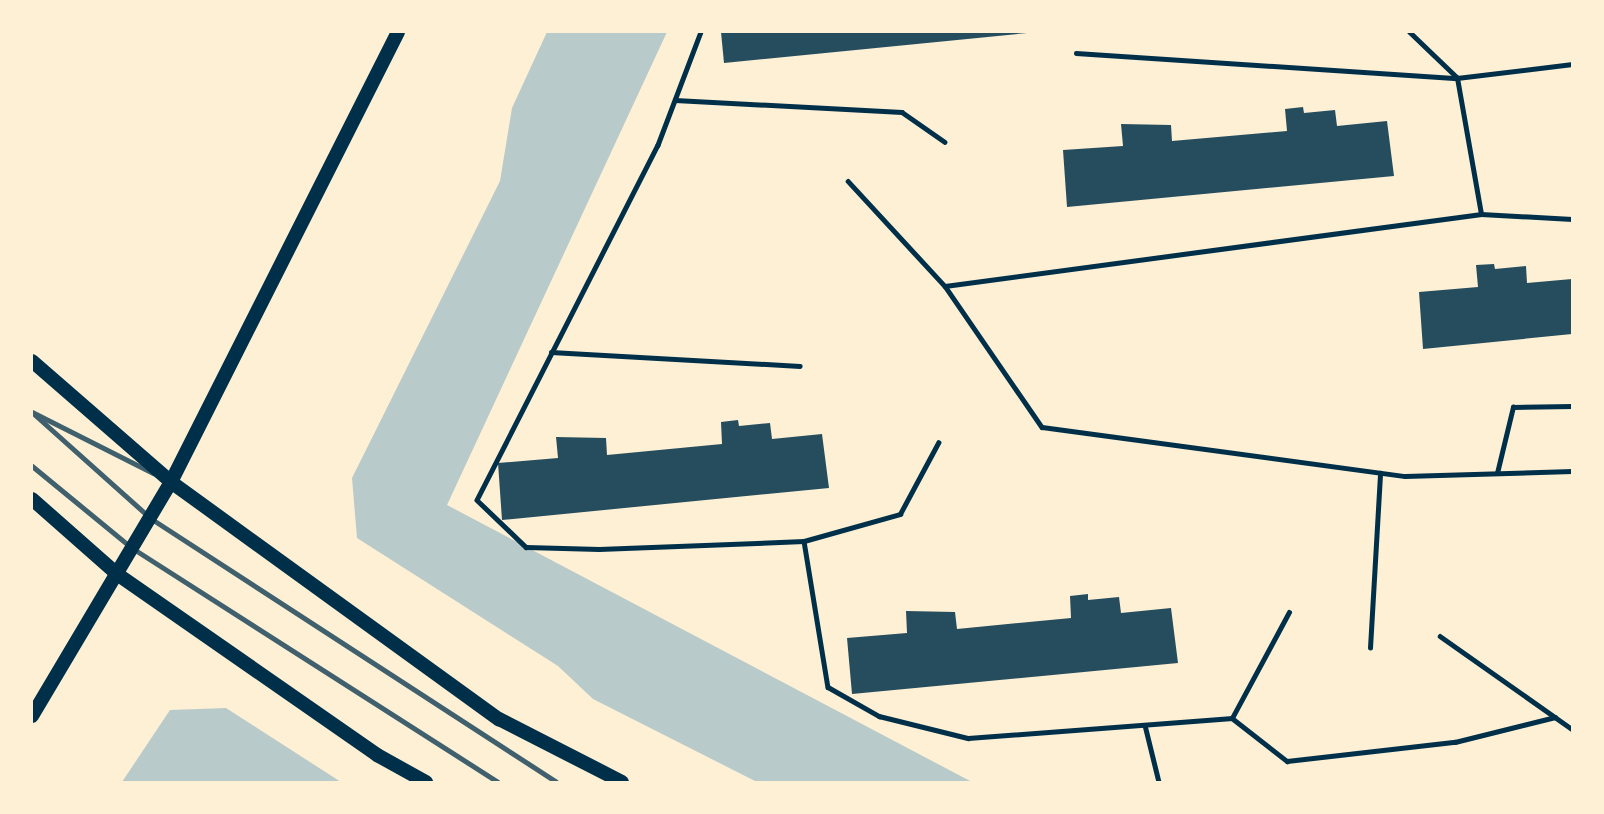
<!DOCTYPE html>
<style>
body{margin:0}
#map{position:relative;width:1604px;height:814px;overflow:hidden;background:#fdf0d5;font-family:Bitter,serif}
div>[style]{position:absolute}
.green>*{inset:0;background:#b9caca}
.building>*{inset:0;background:#264d5e}
.path>*{height:4.5px;margin:-2.25px;padding:0 2.25px;transform-origin:2.25px;border-radius:2.25px;background:#003049}
.service>*{height:5px;margin:-2.5px;padding:0 2.5px;transform-origin:2.5px;border-radius:2.5px;background:#3f606c}
.secondary>*{height:14px;margin:-7px;padding:0 7px;transform-origin:7px;border-radius:7px;background:#003049}
span{translate:-50% -50%;white-space:nowrap;text-align:center;line-height:1.15;-webkit-text-stroke:5px #fdf0d5;paint-order:stroke}
.frame{position:absolute;inset:0;border:33px solid #fdf0d5;pointer-events:none}
</style>
<div id="map">
<div class="green">
<div style="clip-path:polygon(547px 32px,667px 32px,447px 505px,972px 782px,757px 782px,593px 699px,558px 666px,357px 538px,352px 478px,500px 181px,512px 108px)"></div>
<div style="clip-path:polygon(226px 708px,341px 782px,122px 782px,170px 710px)"></div>
</div>
<div class="building">
<div style="clip-path:polygon(721px 32px,1027px 32px,1027px 33px,724px 63px)"></div>
<div style="clip-path:polygon(1303px 107px,1304px 113px,1335px 110px,1337px 126px,1387px 121px,1394px 176px,1067px 207px,1063px 150px,1123px 146px,1121px 124px,1171px 125px,1172px 141px,1287px 131px,1285px 109px)"></div>
<div style="clip-path:polygon(1494px 264px,1495px 269px,1526px 266px,1527px 283px,1572px 279px,1572px 334px,1423px 349px,1419px 292px,1478px 287px,1476px 265px)"></div>
<div style="clip-path:polygon(738px 420px,739px 426px,770px 423px,772px 439px,822px 434px,829px 488px,502px 520px,498px 463px,558px 458px,556px 437px,606px 438px,607px 455px,722px 444px,721px 422px)"></div>
<div style="clip-path:polygon(1088px 594px,1088px 600px,1119px 597px,1121px 613px,1171px 608px,1178px 663px,852px 694px,847px 638px,907px 633px,906px 611px,955px 612px,957px 629px,1071px 618px,1070px 596px)"></div>
</div>
<div class="path">
<div style="left:701px;top:32px;width:121px;rotate:110.8deg"></div>
<div style="left:658px;top:145px;width:398px;rotate:117deg"></div>
<div style="left:477px;top:500px;width:68px;rotate:43.8deg"></div>
<div style="left:526px;top:547px;width:73px;rotate:1.6deg"></div>
<div style="left:599px;top:549px;width:205px;rotate:-2.2deg"></div>
<div style="left:804px;top:541px;width:148px;rotate:80.7deg"></div>
<div style="left:828px;top:687px;width:59px;rotate:29.6deg"></div>
<div style="left:879px;top:716px;width:92px;rotate:13.9deg"></div>
<div style="left:968px;top:738px;width:265px;rotate:-4.3deg"></div>
<div style="left:1232px;top:718px;width:120px;rotate:-61.7deg"></div>
<div style="left:1076px;top:53px;width:382px;rotate:3.8deg"></div>
<div style="left:1457px;top:78px;width:116px;rotate:-6.9deg"></div>
<div style="left:675px;top:100px;width:227px;rotate:3deg"></div>
<div style="left:902px;top:112px;width:52px;rotate:34.9deg"></div>
<div style="left:848px;top:181px;width:143px;rotate:47.3deg"></div>
<div style="left:945px;top:286px;width:171px;rotate:55.5deg"></div>
<div style="left:1042px;top:427px;width:366px;rotate:7.7deg"></div>
<div style="left:1405px;top:476px;width:167px;rotate:-1.7deg"></div>
<div style="left:1481px;top:214px;width:91px;rotate:3.1deg"></div>
<div style="left:945px;top:286px;width:541px;rotate:-7.65deg"></div>
<div style="left:1481px;top:214px;width:138px;rotate:-100deg"></div>
<div style="left:1457px;top:78px;width:66px;rotate:-136.2deg"></div>
<div style="left:551px;top:352px;width:249px;rotate:3.2deg"></div>
<div style="left:1497px;top:473px;width:68px;rotate:-76.4deg"></div>
<div style="left:1513px;top:407px;width:59px;rotate:-1deg"></div>
<div style="left:804px;top:541px;width:100px;rotate:-15.7deg"></div>
<div style="left:900px;top:514px;width:81px;rotate:-61.8deg"></div>
<div style="left:1440px;top:636px;width:161px;rotate:35.2deg"></div>
<div style="left:1370px;top:648px;width:175px;rotate:-86.7deg"></div>
<div style="left:1232px;top:718px;width:70px;rotate:38deg"></div>
<div style="left:1287px;top:761px;width:169px;rotate:-6.5deg"></div>
<div style="left:1455px;top:742px;width:103px;rotate:-14deg"></div>
<div style="left:1145px;top:725px;width:59px;rotate:76.2deg"></div>
</div>
<div class="service">
<div style="left:32px;top:412px;width:136px;rotate:26.8deg"></div>
<div style="left:35px;top:415px;width:154px;rotate:41.8deg"></div>
<div style="left:150px;top:518px;width:484px;rotate:33deg"></div>
<div style="left:32px;top:466px;width:129px;rotate:39.4deg"></div>
<div style="left:132px;top:548px;width:434px;rotate:32.6deg"></div>
</div>
<div class="secondary">
<div style="left:32px;top:361px;width:184px;rotate:41deg"></div>
<div style="left:171px;top:482px;width:405px;rotate:35.9deg"></div>
<div style="left:499px;top:719px;width:138px;rotate:27.1deg"></div>
<div style="left:32px;top:499px;width:113px;rotate:41.4deg"></div>
<div style="left:117px;top:574px;width:317px;rotate:34.8deg"></div>
<div style="left:377px;top:755px;width:56px;rotate:28.9deg"></div>
<div style="left:32px;top:716px;width:272px;rotate:-59.3deg"></div>
<div style="left:171px;top:482px;width:504px;rotate:-63.23deg"></div>
</div>
<div class="frame"></div>
</div>
